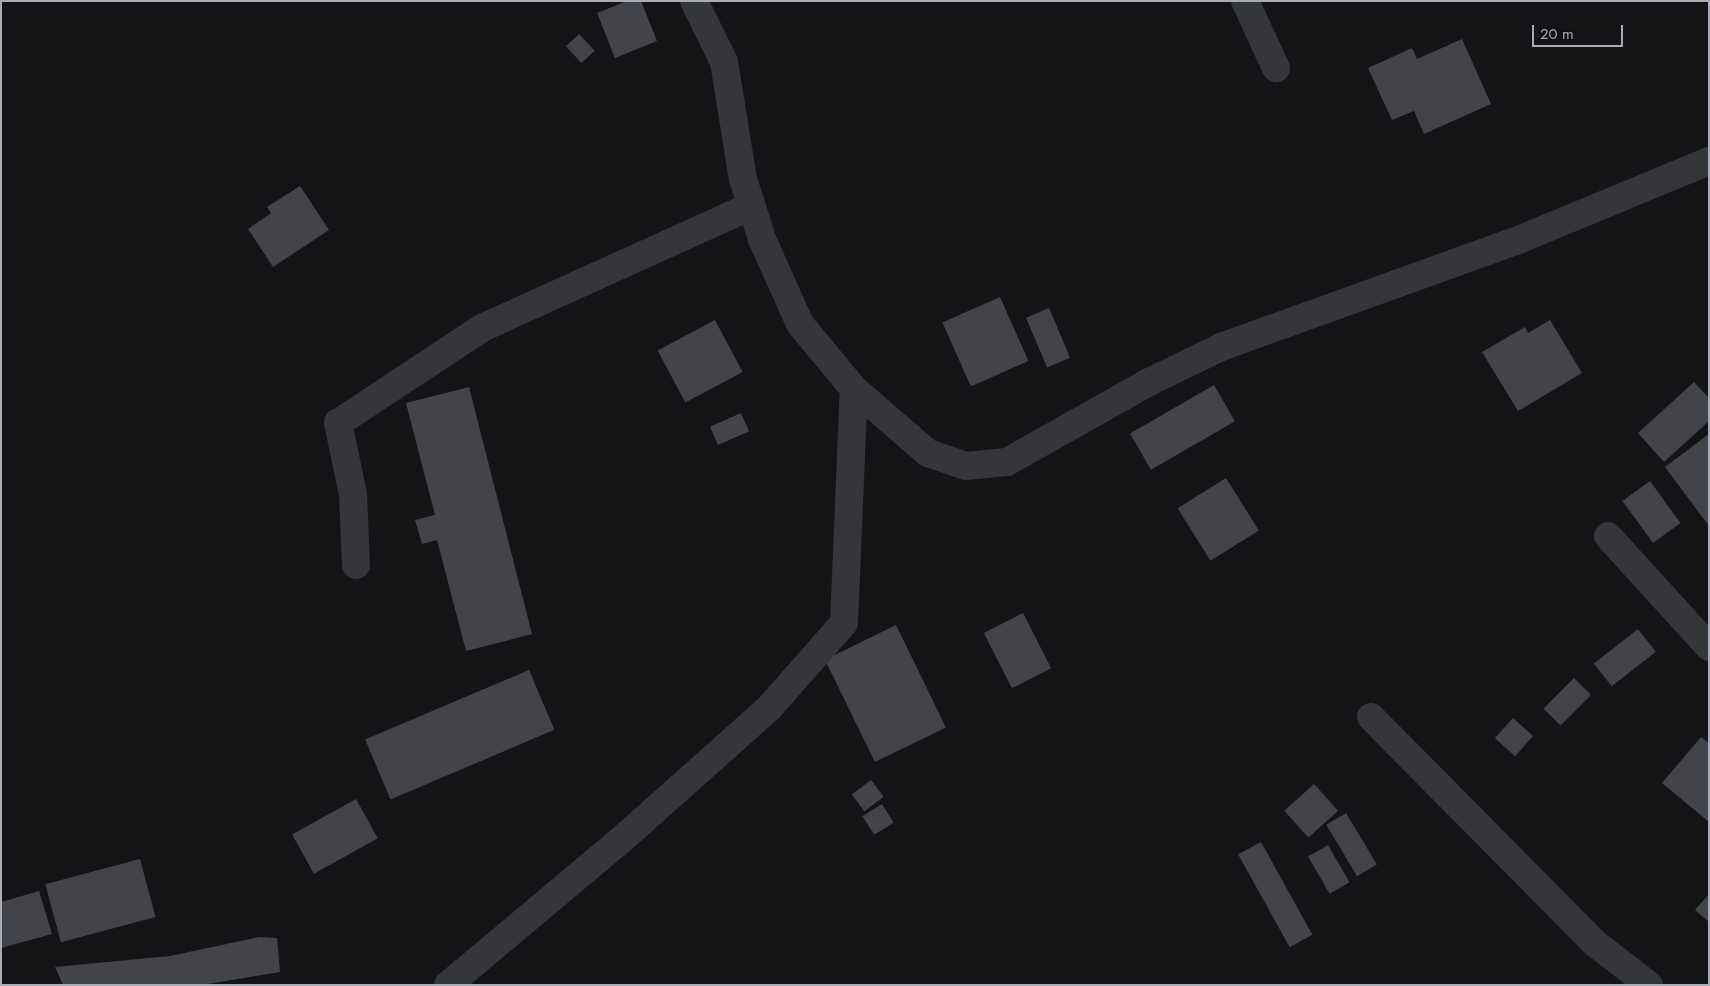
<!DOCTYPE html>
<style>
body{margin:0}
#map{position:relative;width:1710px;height:986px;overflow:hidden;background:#141416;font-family:Jost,sans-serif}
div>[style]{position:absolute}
.building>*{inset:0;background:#434449;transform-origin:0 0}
.minor>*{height:28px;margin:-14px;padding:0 14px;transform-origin:14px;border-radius:14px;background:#35363a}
span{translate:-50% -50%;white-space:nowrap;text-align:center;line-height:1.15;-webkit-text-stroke:5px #0f0f11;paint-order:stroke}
.frame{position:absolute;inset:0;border:2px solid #a7abb5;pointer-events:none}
.scale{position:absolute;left:1532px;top:25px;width:91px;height:22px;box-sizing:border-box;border:2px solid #a7abb5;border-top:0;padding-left:6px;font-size:15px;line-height:18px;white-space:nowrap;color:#a7abb5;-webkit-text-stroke:4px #0f0f11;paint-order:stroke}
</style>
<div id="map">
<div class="building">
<div style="clip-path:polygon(627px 1px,641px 1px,657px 41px,615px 58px,597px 13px)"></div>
<div style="left:579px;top:34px;width:23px;height:18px;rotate:47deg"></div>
<div style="clip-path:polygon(1462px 39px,1491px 104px,1424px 134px,1414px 111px,1392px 120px,1368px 68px,1412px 48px,1417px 59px)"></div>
<div style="clip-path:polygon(300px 186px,329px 230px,273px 267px,248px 229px,271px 213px,267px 207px)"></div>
<div style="left:1000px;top:297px;width:70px;height:63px;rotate:66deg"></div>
<div style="left:1049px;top:308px;width:54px;height:25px;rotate:67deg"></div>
<div style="left:715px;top:320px;width:59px;height:65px;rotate:62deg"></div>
<div style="clip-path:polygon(1550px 320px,1582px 373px,1518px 411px,1482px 352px,1525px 327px,1528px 333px)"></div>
<div style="clip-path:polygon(1694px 382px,1709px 398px,1709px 421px,1664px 462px,1638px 433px)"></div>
<div style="left:1214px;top:385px;width:42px;height:97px;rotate:60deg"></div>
<div style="clip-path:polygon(469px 387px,532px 634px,466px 651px,437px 540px,422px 544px,415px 520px,435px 515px,406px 403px)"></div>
<div style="left:741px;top:413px;width:20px;height:34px;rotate:66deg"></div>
<div style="clip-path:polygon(1709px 434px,1709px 526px,1665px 467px)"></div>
<div style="left:1226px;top:478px;width:62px;height:57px;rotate:58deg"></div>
<div style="left:1650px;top:481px;width:52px;height:34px;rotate:54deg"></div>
<div style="left:1023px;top:613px;width:62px;height:44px;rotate:63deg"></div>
<div style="left:896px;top:625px;width:114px;height:79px;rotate:64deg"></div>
<div style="left:1638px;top:629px;width:29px;height:56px;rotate:52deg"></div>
<div style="left:529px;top:670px;width:65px;height:178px;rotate:67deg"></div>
<div style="left:1574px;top:678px;width:24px;height:43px;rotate:45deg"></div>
<div style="left:1513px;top:718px;width:27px;height:27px;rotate:42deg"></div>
<div style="clip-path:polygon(1701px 737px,1709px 743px,1709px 822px,1662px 783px)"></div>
<div style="left:871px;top:780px;width:21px;height:24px;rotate:53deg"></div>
<div style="left:1314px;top:784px;width:36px;height:40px;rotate:48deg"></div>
<div style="left:356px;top:799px;width:45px;height:73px;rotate:61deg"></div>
<div style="left:882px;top:804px;width:22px;height:23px;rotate:58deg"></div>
<div style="left:1346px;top:813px;width:60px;height:23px;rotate:59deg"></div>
<div style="left:1261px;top:842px;width:106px;height:26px;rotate:61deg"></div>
<div style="left:1328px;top:845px;width:43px;height:23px;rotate:60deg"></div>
<div style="left:140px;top:859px;width:60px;height:98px;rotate:75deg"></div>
<div style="clip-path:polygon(39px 891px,52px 934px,1px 948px,1px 902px)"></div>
<div style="clip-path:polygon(1709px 894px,1709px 922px,1695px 910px)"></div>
<div style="clip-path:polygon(259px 937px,277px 938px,280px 972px,201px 985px,63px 985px,55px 967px,170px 956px)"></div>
</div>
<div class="minor">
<div style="left:694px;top:1px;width:68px;rotate:63.8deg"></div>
<div style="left:724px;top:62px;width:119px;rotate:80.8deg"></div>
<div style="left:743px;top:179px;width:63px;rotate:72.4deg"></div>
<div style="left:762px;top:239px;width:93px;rotate:65.9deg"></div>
<div style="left:800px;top:324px;width:85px;rotate:50.3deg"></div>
<div style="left:854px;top:389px;width:98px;rotate:40.9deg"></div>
<div style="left:928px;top:453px;width:40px;rotate:18.9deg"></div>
<div style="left:966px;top:466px;width:41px;rotate:-5.6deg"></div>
<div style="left:1007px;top:462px;width:163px;rotate:-29.4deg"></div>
<div style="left:1149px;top:382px;width:80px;rotate:-25.9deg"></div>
<div style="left:1221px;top:347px;width:313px;rotate:-19.8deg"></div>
<div style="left:1516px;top:241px;width:209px;rotate:-22.5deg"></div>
<div style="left:1245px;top:1px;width:74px;rotate:65.2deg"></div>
<div style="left:1608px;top:536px;width:150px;rotate:47.7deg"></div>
<div style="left:356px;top:565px;width:71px;rotate:-92.4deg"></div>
<div style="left:353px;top:494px;width:73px;rotate:-101.9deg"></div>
<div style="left:338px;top:423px;width:173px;rotate:-33.4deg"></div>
<div style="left:482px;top:328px;width:295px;rotate:-24.4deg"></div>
<div style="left:1371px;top:717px;width:320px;rotate:45.3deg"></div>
<div style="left:1596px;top:944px;width:67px;rotate:37.7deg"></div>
<div style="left:448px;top:985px;width:226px;rotate:-40deg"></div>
<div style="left:621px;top:840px;width:198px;rotate:-41.7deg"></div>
<div style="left:769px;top:708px;width:113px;rotate:-48.6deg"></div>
<div style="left:844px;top:623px;width:234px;rotate:-87.6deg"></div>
</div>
<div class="frame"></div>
<div class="scale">20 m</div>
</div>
